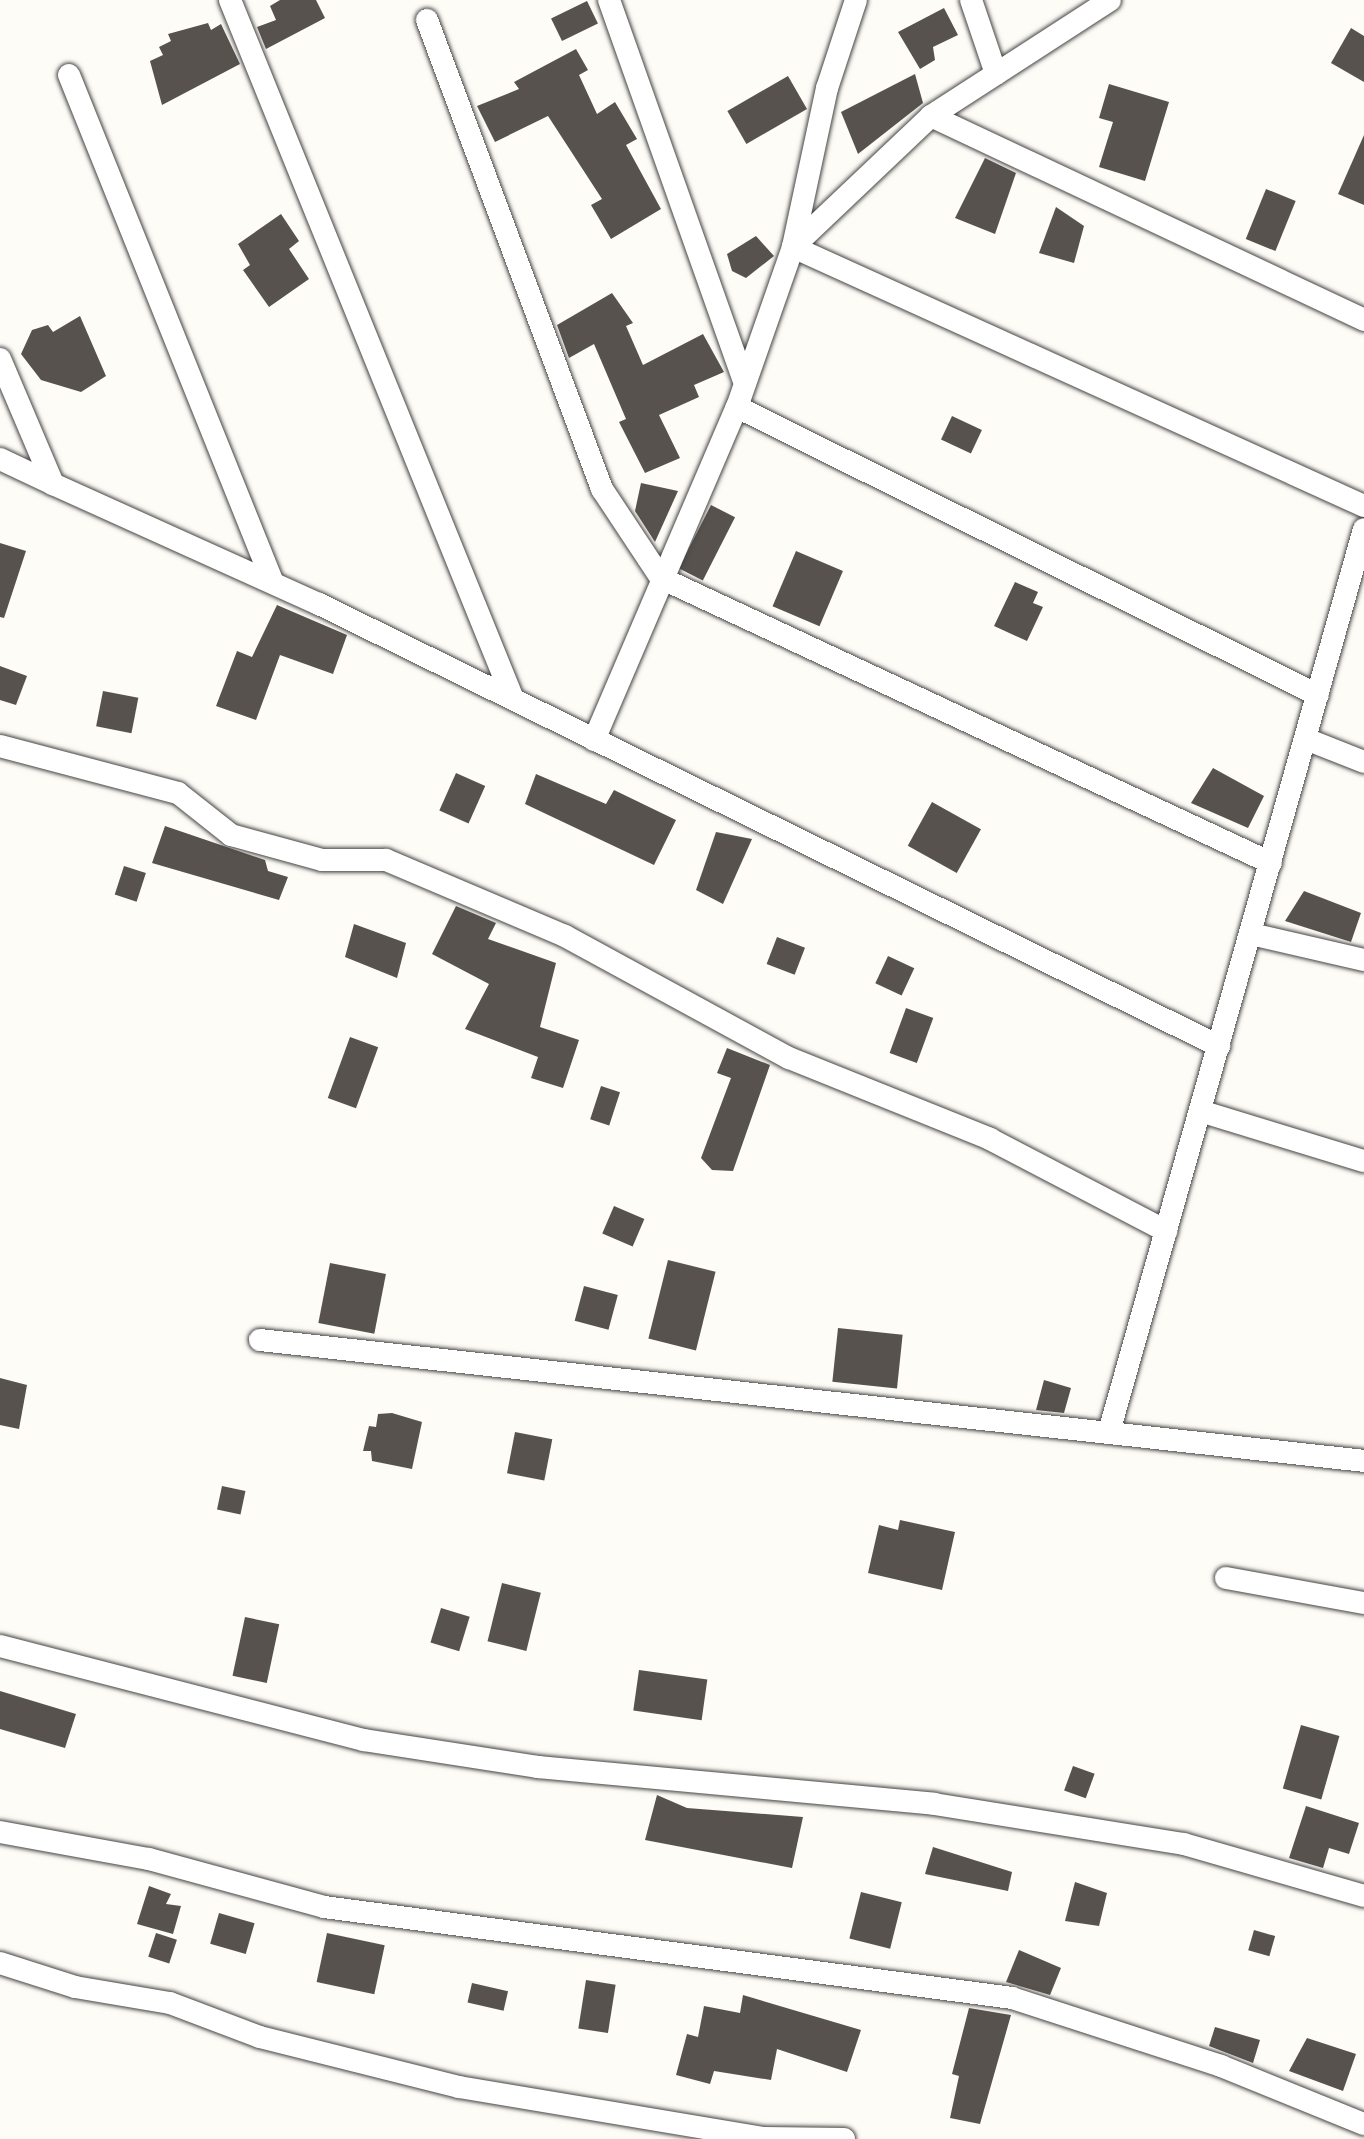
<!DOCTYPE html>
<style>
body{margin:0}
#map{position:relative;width:1364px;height:2139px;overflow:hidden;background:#fefcf6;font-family:Merriweather,serif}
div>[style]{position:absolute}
.building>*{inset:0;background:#58524e;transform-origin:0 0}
.roads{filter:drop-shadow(0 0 2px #444) drop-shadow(0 0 2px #444)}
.street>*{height:22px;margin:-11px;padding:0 11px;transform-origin:11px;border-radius:11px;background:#fff}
span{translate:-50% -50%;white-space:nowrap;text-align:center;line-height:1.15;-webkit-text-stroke:10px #fff;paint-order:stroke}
</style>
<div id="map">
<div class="building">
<div style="clip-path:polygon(280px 0,316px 0,325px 18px,266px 49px,257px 27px,276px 20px,270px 6px)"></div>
<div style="left:587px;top:1px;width:25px;height:40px;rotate:64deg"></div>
<div style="clip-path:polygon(944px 8px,958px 35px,933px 47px,935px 60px,920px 69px,898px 32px)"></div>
<div style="clip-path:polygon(208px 23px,211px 30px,221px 24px,240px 64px,162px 105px,150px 61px,163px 55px,159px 47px,171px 41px,168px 34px)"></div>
<div style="clip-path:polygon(1351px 28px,1364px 36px,1364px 82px,1331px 63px)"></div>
<div style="clip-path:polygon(576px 49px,588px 70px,579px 75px,597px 114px,615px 102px,637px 139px,626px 145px,661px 209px,611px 239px,591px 205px,602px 199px,548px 116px,495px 142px,477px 106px,519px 89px,514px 82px)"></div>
<div style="clip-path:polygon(915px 74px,923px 103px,858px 154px,841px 112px)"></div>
<div style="left:788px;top:76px;width:38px;height:70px;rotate:60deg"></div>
<div style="clip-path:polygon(1109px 84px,1169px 102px,1145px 181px,1099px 167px,1113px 122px,1099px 118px)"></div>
<div style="clip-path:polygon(1364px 135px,1364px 205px,1338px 194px)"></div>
<div style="clip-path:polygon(985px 158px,1016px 173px,995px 234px,955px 218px)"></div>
<div style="left:1266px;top:189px;width:32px;height:54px;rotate:22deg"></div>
<div style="clip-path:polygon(1056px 207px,1084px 226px,1074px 263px,1039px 253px)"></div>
<div style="clip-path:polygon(281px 214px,299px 241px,289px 249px,309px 279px,269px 307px,243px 270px,250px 265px,238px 244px)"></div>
<div style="clip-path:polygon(756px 236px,774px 256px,746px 278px,732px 271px,727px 254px)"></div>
<div style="clip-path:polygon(612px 293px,633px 323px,626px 326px,643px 365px,703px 334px,724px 372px,694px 385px,699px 397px,659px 415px,680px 458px,645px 473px,619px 422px,626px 419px,594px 344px,569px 358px,557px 325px)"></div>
<div style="clip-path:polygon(80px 316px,106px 376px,81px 392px,41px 380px,21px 354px,32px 330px,48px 325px,53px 332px)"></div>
<div style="left:952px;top:416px;width:33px;height:26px;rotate:25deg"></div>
<div style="clip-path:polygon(641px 483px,678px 491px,655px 542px,635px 511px)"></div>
<div style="left:711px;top:505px;width:27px;height:71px;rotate:27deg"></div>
<div style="clip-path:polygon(0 543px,26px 551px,4px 618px,0 617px)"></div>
<div style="left:796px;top:551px;width:51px;height:60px;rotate:23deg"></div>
<div style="clip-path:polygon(1015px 582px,1038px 592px,1033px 603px,1043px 607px,1027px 641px,994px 626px)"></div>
<div style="clip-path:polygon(277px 605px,347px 635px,333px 674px,280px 655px,256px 720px,216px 706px,237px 651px,252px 657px)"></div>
<div style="clip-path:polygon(0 666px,27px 676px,16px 705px,0 700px)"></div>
<div style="left:103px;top:691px;width:36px;height:36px;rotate:11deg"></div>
<div style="clip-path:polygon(1213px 768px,1264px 796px,1248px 828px,1191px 803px)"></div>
<div style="left:456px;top:773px;width:32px;height:41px;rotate:24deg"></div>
<div style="clip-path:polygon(536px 774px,606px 804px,614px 790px,676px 820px,654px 865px,525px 804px)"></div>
<div style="left:932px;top:802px;width:56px;height:50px;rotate:29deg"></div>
<div style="clip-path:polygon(165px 826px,265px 860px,268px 871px,288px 877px,279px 900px,152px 863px)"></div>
<div style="clip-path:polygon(716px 832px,752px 839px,723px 904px,696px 890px)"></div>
<div style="left:124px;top:866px;width:23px;height:30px;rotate:18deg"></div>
<div style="clip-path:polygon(1304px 891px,1361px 913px,1351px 942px,1285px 921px)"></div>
<div style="clip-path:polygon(456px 906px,496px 923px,488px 939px,556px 963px,540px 1027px,579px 1040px,563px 1088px,531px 1078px,538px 1057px,465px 1029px,489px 984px,432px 954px)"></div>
<div style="clip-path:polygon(354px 924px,406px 943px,397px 978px,345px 957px)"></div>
<div style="left:777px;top:937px;width:30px;height:29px;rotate:21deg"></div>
<div style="left:888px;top:956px;width:29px;height:30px;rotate:25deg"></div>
<div style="left:906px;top:1008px;width:29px;height:48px;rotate:20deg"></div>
<div style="left:350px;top:1037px;width:30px;height:65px;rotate:20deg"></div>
<div style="clip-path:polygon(727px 1048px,770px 1065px,733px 1171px,712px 1170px,701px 1158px,731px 1078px,717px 1073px)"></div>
<div style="left:601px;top:1086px;width:20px;height:35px;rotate:18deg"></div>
<div style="left:614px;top:1206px;width:33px;height:30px;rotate:23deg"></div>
<div style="left:668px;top:1260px;width:49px;height:81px;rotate:14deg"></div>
<div style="left:330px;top:1263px;width:57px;height:61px;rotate:11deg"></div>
<div style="left:584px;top:1286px;width:35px;height:36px;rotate:15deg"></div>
<div style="left:838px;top:1328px;width:65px;height:54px;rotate:6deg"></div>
<div style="clip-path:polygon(0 1378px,27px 1385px,19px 1429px,0 1425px)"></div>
<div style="clip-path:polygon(1044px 1380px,1071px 1388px,1064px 1413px,1036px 1410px)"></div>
<div style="clip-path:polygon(392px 1413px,422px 1422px,412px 1469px,372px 1461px,371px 1451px,363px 1451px,369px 1426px,376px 1427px,378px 1414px)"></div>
<div style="left:515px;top:1432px;width:38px;height:42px;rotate:11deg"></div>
<div style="left:222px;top:1486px;width:24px;height:24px;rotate:12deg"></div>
<div style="clip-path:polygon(900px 1520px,955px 1532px,942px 1590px,868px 1573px,879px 1525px,898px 1530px)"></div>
<div style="left:502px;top:1583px;width:40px;height:60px;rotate:14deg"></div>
<div style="left:441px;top:1608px;width:30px;height:36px;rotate:17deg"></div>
<div style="left:245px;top:1617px;width:35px;height:60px;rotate:12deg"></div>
<div style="left:639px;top:1670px;width:69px;height:41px;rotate:8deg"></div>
<div style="clip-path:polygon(0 1691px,76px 1714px,65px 1748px,0 1729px)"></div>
<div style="left:1301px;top:1725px;width:40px;height:66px;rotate:16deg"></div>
<div style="left:1073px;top:1766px;width:23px;height:26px;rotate:20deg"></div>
<div style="clip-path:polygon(657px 1795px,687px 1808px,803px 1817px,792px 1868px,645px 1840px)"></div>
<div style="clip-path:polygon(1306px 1806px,1359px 1823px,1349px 1854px,1329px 1848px,1323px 1868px,1289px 1858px)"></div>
<div style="clip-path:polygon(933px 1847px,1012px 1872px,1008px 1891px,925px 1874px)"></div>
<div style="clip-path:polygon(1075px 1882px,1107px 1893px,1099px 1926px,1065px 1921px)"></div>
<div style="clip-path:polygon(149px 1886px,171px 1894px,166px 1904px,181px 1906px,173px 1934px,137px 1924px)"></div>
<div style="left:861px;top:1892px;width:42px;height:48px;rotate:14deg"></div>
<div style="left:219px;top:1913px;width:37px;height:32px;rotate:16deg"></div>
<div style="left:1254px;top:1930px;width:22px;height:21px;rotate:16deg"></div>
<div style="left:156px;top:1933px;width:22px;height:25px;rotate:18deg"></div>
<div style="left:327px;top:1933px;width:59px;height:50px;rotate:12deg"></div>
<div style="clip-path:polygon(1019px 1950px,1061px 1968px,1050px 1995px,1006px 1982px)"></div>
<div style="left:586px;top:1980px;width:30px;height:49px;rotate:9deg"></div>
<div style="left:472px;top:1983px;width:37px;height:20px;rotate:13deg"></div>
<div style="clip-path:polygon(743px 1995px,861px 2030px,847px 2072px,777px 2049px,771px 2080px,714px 2071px,710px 2084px,676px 2075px,687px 2034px,698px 2037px,704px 2006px,740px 2013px)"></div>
<div style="clip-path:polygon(969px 2008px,1011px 2015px,980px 2124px,950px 2118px,959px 2076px,952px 2074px)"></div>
<div style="clip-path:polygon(1215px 2027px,1260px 2040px,1253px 2063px,1209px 2046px)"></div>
<div style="clip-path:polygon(1307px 2038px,1356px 2054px,1343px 2091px,1289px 2071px)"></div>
</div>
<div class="roads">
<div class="street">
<div style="left:230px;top:0;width:754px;rotate:67.96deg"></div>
<div style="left:609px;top:0;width:406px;rotate:70.5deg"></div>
<div style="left:856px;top:0;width:93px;rotate:108.2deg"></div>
<div style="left:827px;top:88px;width:163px;rotate:102.1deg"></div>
<div style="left:793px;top:247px;width:627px;rotate:24.4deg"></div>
<div style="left:971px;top:0;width:78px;rotate:71.3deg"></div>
<div style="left:427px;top:20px;width:501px;rotate:69.54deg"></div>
<div style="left:602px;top:489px;width:107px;rotate:56.5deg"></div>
<div style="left:661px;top:578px;width:673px;rotate:25.04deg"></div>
<div style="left:69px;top:75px;width:547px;rotate:68.12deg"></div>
<div style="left:931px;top:116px;width:479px;rotate:25.2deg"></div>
<div style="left:0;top:359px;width:136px;rotate:67deg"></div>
<div style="left:53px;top:484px;width:292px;rotate:24.3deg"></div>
<div style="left:319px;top:604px;width:1003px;rotate:26.16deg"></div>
<div style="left:737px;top:407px;width:648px;rotate:26.37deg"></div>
<div style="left:0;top:459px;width:59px;rotate:25.3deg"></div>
<div style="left:1306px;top:739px;width:62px;rotate:21.6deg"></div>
<div style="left:594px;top:740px;width:362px;rotate:-66.8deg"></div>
<div style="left:737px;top:407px;width:170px;rotate:-70.7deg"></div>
<div style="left:793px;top:247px;width:190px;rotate:-43.5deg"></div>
<div style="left:931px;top:116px;width:213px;rotate:-32.9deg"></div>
<div style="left:0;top:746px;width:184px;rotate:14.8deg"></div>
<div style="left:178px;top:793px;width:68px;rotate:38.4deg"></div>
<div style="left:231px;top:835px;width:94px;rotate:15.4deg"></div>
<div style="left:322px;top:860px;width:64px"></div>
<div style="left:386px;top:860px;width:194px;rotate:23deg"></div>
<div style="left:565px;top:936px;width:255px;rotate:28.6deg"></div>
<div style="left:789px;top:1058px;width:217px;rotate:21.9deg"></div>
<div style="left:990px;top:1139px;width:199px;rotate:27.6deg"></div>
<div style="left:1251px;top:934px;width:116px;rotate:13deg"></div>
<div style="left:1200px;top:1111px;width:171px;rotate:17deg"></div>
<div style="left:260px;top:1340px;width:1111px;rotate:6.25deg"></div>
<div style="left:1109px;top:1432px;width:938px;rotate:-74.23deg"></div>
<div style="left:1226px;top:1578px;width:140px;rotate:10.3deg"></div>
<div style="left:0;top:1646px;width:376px;rotate:14.5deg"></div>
<div style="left:364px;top:1740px;width:176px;rotate:8.8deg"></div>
<div style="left:538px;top:1767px;width:398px;rotate:5.3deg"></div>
<div style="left:934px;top:1804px;width:253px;rotate:9.1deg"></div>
<div style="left:1184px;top:1844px;width:187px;rotate:16.1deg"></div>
<div style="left:0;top:1832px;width:151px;rotate:10.3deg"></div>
<div style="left:149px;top:1859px;width:181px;rotate:15.3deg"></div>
<div style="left:324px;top:1907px;width:694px;rotate:7.53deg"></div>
<div style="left:1012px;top:1998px;width:220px;rotate:18deg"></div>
<div style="left:1221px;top:2066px;width:154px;rotate:22.1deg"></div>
<div style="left:0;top:1963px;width:79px;rotate:17.7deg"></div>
<div style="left:75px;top:1987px;width:96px;rotate:9.6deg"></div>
<div style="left:170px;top:2003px;width:96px;rotate:20.7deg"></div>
<div style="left:260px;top:2037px;width:205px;rotate:14.1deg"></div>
<div style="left:459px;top:2087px;width:309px;rotate:9.5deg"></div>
<div style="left:764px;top:2138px;width:80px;rotate:0.7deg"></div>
</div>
</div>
</div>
